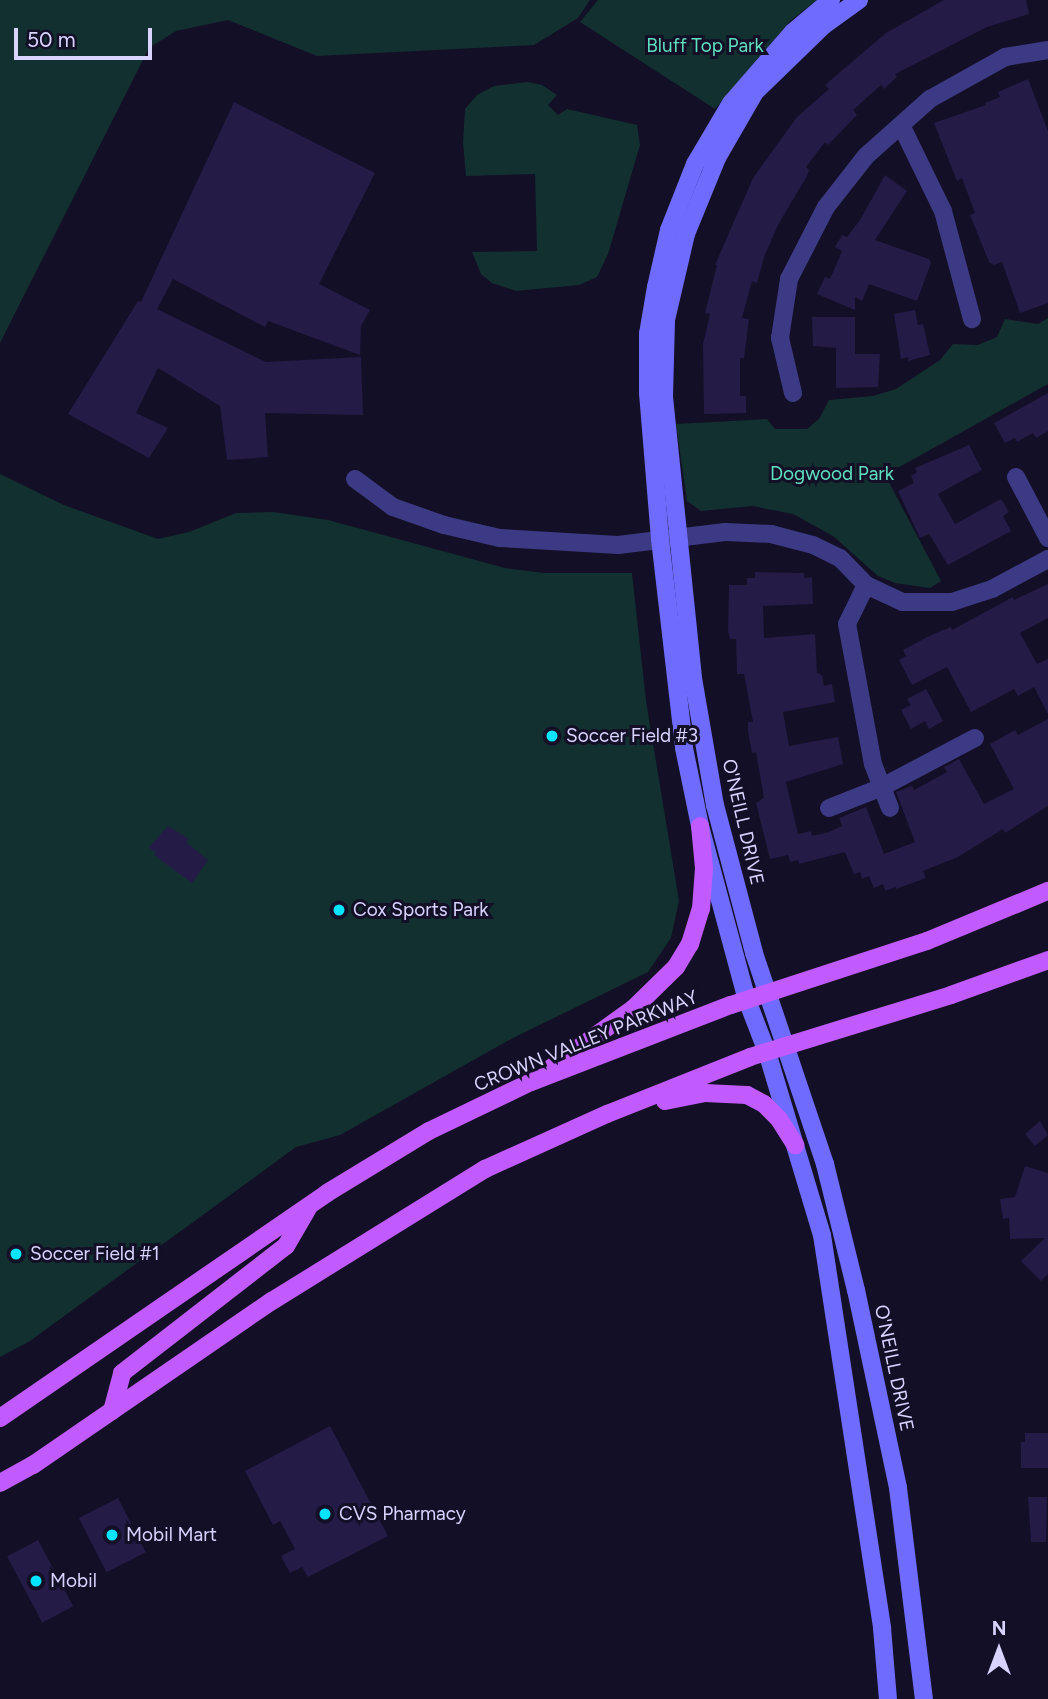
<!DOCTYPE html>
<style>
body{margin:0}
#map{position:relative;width:1048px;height:1699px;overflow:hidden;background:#130f26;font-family:Figtree,sans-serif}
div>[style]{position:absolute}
.green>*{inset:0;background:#12302f}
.building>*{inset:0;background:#241b47;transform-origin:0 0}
.street>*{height:18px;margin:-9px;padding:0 9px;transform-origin:9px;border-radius:9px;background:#3d3a85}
.secondary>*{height:18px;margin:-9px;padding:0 9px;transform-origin:9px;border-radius:9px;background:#6f6bff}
.primary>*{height:18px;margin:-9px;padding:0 9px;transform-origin:9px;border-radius:9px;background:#c25bff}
.dots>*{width:19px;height:19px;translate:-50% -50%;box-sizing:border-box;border:4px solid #130f26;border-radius:50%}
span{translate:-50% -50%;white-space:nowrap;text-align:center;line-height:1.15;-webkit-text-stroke:6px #130f26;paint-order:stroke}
.park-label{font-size:19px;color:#5fe0c0}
.poi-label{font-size:19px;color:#d9d4ff}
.left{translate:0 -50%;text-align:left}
.street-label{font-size:19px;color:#d9d4ff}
.north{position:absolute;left:964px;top:1615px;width:70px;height:70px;-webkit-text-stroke:5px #130f26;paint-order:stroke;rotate:0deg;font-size:19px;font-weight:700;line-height:28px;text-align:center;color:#d9d4ff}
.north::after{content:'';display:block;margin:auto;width:24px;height:32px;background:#d9d4ff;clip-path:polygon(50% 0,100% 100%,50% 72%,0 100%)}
.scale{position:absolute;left:14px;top:28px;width:138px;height:32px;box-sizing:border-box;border:4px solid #d9d4ff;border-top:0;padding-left:9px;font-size:21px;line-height:24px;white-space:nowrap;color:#d9d4ff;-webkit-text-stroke:5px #130f26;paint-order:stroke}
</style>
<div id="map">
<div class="green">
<div style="clip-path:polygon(0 0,590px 0,578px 18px,534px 45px,317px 56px,228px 20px,176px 31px,149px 48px,0 343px)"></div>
<div style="clip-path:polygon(598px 0,817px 0,790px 21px,715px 109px,580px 22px)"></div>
<div style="clip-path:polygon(528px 82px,542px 85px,557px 95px,548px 105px,558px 115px,567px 109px,637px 125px,640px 145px,608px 254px,597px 277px,579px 285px,516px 291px,492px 283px,481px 274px,472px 252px,537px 251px,535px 174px,466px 176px,463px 142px,465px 109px,477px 95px,494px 86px)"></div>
<div style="clip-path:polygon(1048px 318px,1048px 384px,885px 475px,941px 581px,930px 588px,895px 583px,878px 576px,833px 536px,793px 514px,752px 506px,701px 511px,687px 501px,676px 424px,767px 419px,775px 429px,807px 429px,819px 419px,829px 400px,873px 396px,896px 389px,940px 360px,953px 344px,978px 345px,997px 337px,1005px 319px,1038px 324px)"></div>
<div style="clip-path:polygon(0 474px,64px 505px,158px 539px,189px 532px,236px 513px,273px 512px,328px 520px,505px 568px,544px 573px,632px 573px,646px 701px,679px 901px,671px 938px,648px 972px,511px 1039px,340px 1135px,296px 1147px,30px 1341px,0 1357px)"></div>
</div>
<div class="building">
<div style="clip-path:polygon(944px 0,1026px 0,1029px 14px,987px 27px,895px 74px,897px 77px,884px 89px,881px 85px,853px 110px,857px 115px,828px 145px,825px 142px,806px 167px,809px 170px,807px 176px,779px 223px,764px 257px,757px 283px,752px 281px,742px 318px,749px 319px,744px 358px,740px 358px,740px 396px,746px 396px,746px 413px,704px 414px,703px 344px,710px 314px,705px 313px,717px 265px,715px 265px,753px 178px,797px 117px,829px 89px,825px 85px,886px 33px)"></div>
<div style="clip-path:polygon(1028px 79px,1048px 131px,1048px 303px,1020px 313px,1002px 262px,994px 265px,989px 262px,970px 215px,975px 213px,962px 178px,957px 181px,934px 123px,986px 105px,985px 103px,1000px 97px,998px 92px)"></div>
<div style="clip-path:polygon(234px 102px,375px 173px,319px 284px,370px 310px,361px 326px,360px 355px,268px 321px,265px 327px,173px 279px,157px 309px,266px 362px,361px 357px,363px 415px,265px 413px,268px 457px,227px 460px,220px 406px,158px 368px,136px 413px,168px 428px,149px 458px,68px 414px,138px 301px,141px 302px)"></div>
<div style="clip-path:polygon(885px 175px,907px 191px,875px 240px,929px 259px,931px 263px,917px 301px,869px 284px,862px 301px,855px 297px,855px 310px,817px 294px,825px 277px,830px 279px,842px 251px,835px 247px,842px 235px,847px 237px,860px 220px)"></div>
<div style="clip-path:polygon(915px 310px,918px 325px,923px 324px,930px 355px,908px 361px,908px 357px,901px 359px,894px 314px)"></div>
<div style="clip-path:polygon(812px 317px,855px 317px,855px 354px,880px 354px,878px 387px,836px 388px,836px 348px,813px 346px)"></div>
<div style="clip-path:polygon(1048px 393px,1048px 431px,1036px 438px,1033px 433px,1017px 442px,1015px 438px,1005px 443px,994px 423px)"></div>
<div style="clip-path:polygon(969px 445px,982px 470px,938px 494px,955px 524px,1001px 499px,1009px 512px,1003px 516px,1011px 531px,948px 565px,929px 534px,920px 538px,898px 491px,914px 483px,911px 476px,917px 472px,915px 468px)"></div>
<div style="clip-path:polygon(755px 572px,804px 573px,804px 578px,812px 577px,813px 604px,763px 606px,764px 638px,815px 634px,817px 673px,822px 675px,824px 686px,832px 684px,835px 702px,783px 712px,789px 746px,838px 737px,843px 764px,786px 782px,798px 834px,811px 831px,812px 836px,829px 832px,842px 826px,839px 818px,866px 807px,884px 854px,915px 842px,896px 792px,912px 786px,914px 790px,947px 772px,944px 767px,959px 759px,984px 804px,1014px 789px,990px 744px,1015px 730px,1018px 735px,1048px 719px,1048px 806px,1005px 833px,1003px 829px,958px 857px,923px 871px,926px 878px,896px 889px,896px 887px,885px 891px,883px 884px,874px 888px,869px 876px,862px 879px,860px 872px,854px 874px,845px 852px,799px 864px,798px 860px,790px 862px,788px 855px,770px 859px,756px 803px,764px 798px,756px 752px,752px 753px,748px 731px,748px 722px,753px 722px,744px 674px,737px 674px,736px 639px,730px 639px,728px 631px,729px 585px,747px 585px,747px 578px,755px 578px)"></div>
<div style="clip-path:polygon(1048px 584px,1048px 618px,1020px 633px,1037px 664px,1048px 659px,1048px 714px,1034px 687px,1018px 696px,1014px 689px,971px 712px,947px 667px,912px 685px,899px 660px,906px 656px,903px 650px,931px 635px,951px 627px,952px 630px,1013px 597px,1014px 600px)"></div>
<div style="clip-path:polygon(926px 689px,943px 721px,929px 729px,925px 721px,911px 729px,901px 710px,911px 705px,907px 699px)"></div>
<div style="clip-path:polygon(168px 826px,189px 839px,186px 842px,208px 860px,192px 883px,154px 855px,156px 853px,149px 847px)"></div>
<div style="clip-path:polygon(1040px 1121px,1048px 1135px,1035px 1146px,1025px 1134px)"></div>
<div style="clip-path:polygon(1025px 1166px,1048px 1173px,1048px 1274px,1041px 1281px,1021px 1261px,1045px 1238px,1010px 1239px,1009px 1218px,1003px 1219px,1000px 1199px,1015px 1197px)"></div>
<div style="clip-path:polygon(330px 1426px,388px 1536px,308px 1577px,302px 1567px,290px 1573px,281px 1556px,295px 1549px,280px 1521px,273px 1525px,245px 1471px)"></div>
<div style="clip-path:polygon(1025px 1433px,1048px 1433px,1048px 1468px,1021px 1468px,1021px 1442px,1025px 1442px)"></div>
<div style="clip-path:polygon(1028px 1497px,1047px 1497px,1046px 1542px,1031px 1542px)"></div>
<div style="left:118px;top:1498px;width:61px;height:44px;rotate:63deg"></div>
<div style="left:38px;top:1540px;width:75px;height:35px;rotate:62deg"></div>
</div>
<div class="street">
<div style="left:901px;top:125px;width:96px;rotate:64deg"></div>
<div style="left:943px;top:211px;width:112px;rotate:75deg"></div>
<div style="left:793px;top:393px;width:57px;rotate:-103.3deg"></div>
<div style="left:780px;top:338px;width:60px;rotate:-81.3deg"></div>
<div style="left:789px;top:279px;width:81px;rotate:-62.8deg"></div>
<div style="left:826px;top:207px;width:65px;rotate:-51.9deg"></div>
<div style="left:866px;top:156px;width:86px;rotate:-41.7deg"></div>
<div style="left:930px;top:99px;width:86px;rotate:-29.2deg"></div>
<div style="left:1005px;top:57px;width:44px;rotate:-9.2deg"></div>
<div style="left:1016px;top:477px;width:69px;rotate:62.3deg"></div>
<div style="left:355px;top:479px;width:47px;rotate:36.4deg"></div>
<div style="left:393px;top:507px;width:54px;rotate:19.4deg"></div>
<div style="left:444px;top:525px;width:57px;rotate:13.1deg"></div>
<div style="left:500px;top:538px;width:118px;rotate:3.4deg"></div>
<div style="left:618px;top:545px;width:108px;rotate:-6.9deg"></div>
<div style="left:725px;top:532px;width:46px;rotate:2.5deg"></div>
<div style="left:771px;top:534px;width:43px;rotate:14.7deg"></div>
<div style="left:813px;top:545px;width:30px;rotate:26deg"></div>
<div style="left:840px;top:558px;width:37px;rotate:46deg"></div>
<div style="left:866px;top:585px;width:40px;rotate:25deg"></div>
<div style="left:902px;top:602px;width:50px"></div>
<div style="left:952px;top:602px;width:42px;rotate:-18deg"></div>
<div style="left:992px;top:589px;width:64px;rotate:-28.2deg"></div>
<div style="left:866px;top:585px;width:43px;rotate:116deg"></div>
<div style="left:847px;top:624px;width:142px;rotate:79.5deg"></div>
<div style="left:873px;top:764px;width:47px;rotate:68.9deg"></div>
<div style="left:829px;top:808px;width:57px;rotate:-21.6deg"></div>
<div style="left:882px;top:787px;width:105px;rotate:-27.8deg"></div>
</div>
<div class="secondary">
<div style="left:831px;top:0;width:50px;rotate:139.9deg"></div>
<div style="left:793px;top:32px;width:94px;rotate:131.1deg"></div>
<div style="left:731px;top:103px;width:71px;rotate:120.5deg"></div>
<div style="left:695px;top:164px;width:71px;rotate:111.5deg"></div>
<div style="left:669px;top:230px;width:58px;rotate:102.8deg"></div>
<div style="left:656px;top:287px;width:48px;rotate:99.7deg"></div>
<div style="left:648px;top:334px;width:59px;rotate:90deg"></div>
<div style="left:648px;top:393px;width:146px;rotate:85.3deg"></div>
<div style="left:660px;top:539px;width:210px;rotate:83.4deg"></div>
<div style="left:684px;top:748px;width:80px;rotate:78.4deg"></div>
<div style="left:700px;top:826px;width:180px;rotate:74.9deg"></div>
<div style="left:747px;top:1000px;width:56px;rotate:69deg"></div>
<div style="left:767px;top:1052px;width:191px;rotate:73.3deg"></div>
<div style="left:822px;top:1235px;width:398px;rotate:81.3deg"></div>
<div style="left:882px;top:1628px;width:71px;rotate:85.2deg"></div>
<div style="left:859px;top:0;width:44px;rotate:144.2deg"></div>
<div style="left:823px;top:26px;width:95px;rotate:135.9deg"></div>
<div style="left:755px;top:92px;width:76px;rotate:119.9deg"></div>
<div style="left:717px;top:158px;width:82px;rotate:112.2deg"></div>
<div style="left:686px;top:234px;width:88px;rotate:103.1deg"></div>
<div style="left:666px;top:320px;width:77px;rotate:91.5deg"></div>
<div style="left:664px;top:397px;width:282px;rotate:84.1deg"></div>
<div style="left:693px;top:678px;width:129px;rotate:80.2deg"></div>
<div style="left:715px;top:805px;width:153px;rotate:75.2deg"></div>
<div style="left:754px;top:953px;width:223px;rotate:71.4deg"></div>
<div style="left:825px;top:1164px;width:130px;rotate:76.2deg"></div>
<div style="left:856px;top:1290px;width:202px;rotate:78deg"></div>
<div style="left:898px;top:1488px;width:213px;rotate:83deg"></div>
</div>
<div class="primary">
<div style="left:551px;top:1068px;width:102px;rotate:-35.9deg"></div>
<div style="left:634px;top:1008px;width:59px;rotate:-44.3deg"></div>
<div style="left:676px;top:967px;width:27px;rotate:-59deg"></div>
<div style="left:690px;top:944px;width:37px;rotate:-73deg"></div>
<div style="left:701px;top:909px;width:41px;rotate:-85.8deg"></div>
<div style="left:704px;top:868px;width:42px;rotate:-95.4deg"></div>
<div style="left:665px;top:1101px;width:41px;rotate:-11.3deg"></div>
<div style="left:705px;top:1093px;width:42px;rotate:2.7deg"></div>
<div style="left:747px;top:1095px;width:19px;rotate:28deg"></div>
<div style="left:764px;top:1104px;width:21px;rotate:45deg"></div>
<div style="left:779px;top:1119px;width:31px;rotate:58deg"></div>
<div style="left:112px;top:1411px;width:39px;rotate:-75deg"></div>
<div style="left:122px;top:1373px;width:207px;rotate:-37.8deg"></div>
<div style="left:286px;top:1246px;width:44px;rotate:-59.9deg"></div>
<div style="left:0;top:1418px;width:397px;rotate:-34.5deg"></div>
<div style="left:327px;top:1193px;width:119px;rotate:-31.3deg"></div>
<div style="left:429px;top:1131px;width:113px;rotate:-25.7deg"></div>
<div style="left:531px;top:1082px;width:214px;rotate:-21.1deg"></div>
<div style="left:731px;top:1005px;width:206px;rotate:-18.1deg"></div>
<div style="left:927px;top:941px;width:131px;rotate:-22.5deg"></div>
<div style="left:0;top:1483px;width:38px;rotate:-29deg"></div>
<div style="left:33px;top:1465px;width:290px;rotate:-34.5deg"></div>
<div style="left:272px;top:1301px;width:251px;rotate:-31.8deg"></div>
<div style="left:485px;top:1169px;width:134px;rotate:-24.3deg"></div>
<div style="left:607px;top:1114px;width:154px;rotate:-21.7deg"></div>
<div style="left:750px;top:1057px;width:210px;rotate:-17.1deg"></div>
<div style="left:951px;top:995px;width:103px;rotate:-19.8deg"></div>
</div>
<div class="dots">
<div style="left:552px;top:736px;background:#00e5ff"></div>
<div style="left:339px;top:910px;background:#00e5ff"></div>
<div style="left:16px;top:1254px;background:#00e5ff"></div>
<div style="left:325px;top:1514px;background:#00e5ff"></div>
<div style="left:112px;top:1535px;background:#00e5ff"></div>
<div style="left:36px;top:1581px;background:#00e5ff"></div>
</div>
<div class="park-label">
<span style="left:705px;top:46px">Bluff Top Park</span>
<span style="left:832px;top:474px">Dogwood Park</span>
</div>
<div class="poi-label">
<span class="left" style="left:566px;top:736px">Soccer Field #3</span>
<span class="left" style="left:353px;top:910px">Cox Sports Park</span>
<span class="left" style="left:30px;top:1254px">Soccer Field #1</span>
<span class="left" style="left:339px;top:1514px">CVS Pharmacy</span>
<span class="left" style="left:126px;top:1535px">Mobil Mart</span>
<span class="left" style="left:50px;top:1581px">Mobil</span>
</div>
<div class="street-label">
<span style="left:743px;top:822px;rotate:77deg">O'NEILL DRIVE</span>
<span style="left:586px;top:1041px;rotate:-22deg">CROWN VALLEY PARKWAY</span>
<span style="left:894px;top:1368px;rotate:78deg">O'NEILL DRIVE</span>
</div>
<div class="north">N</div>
<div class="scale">50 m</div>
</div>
